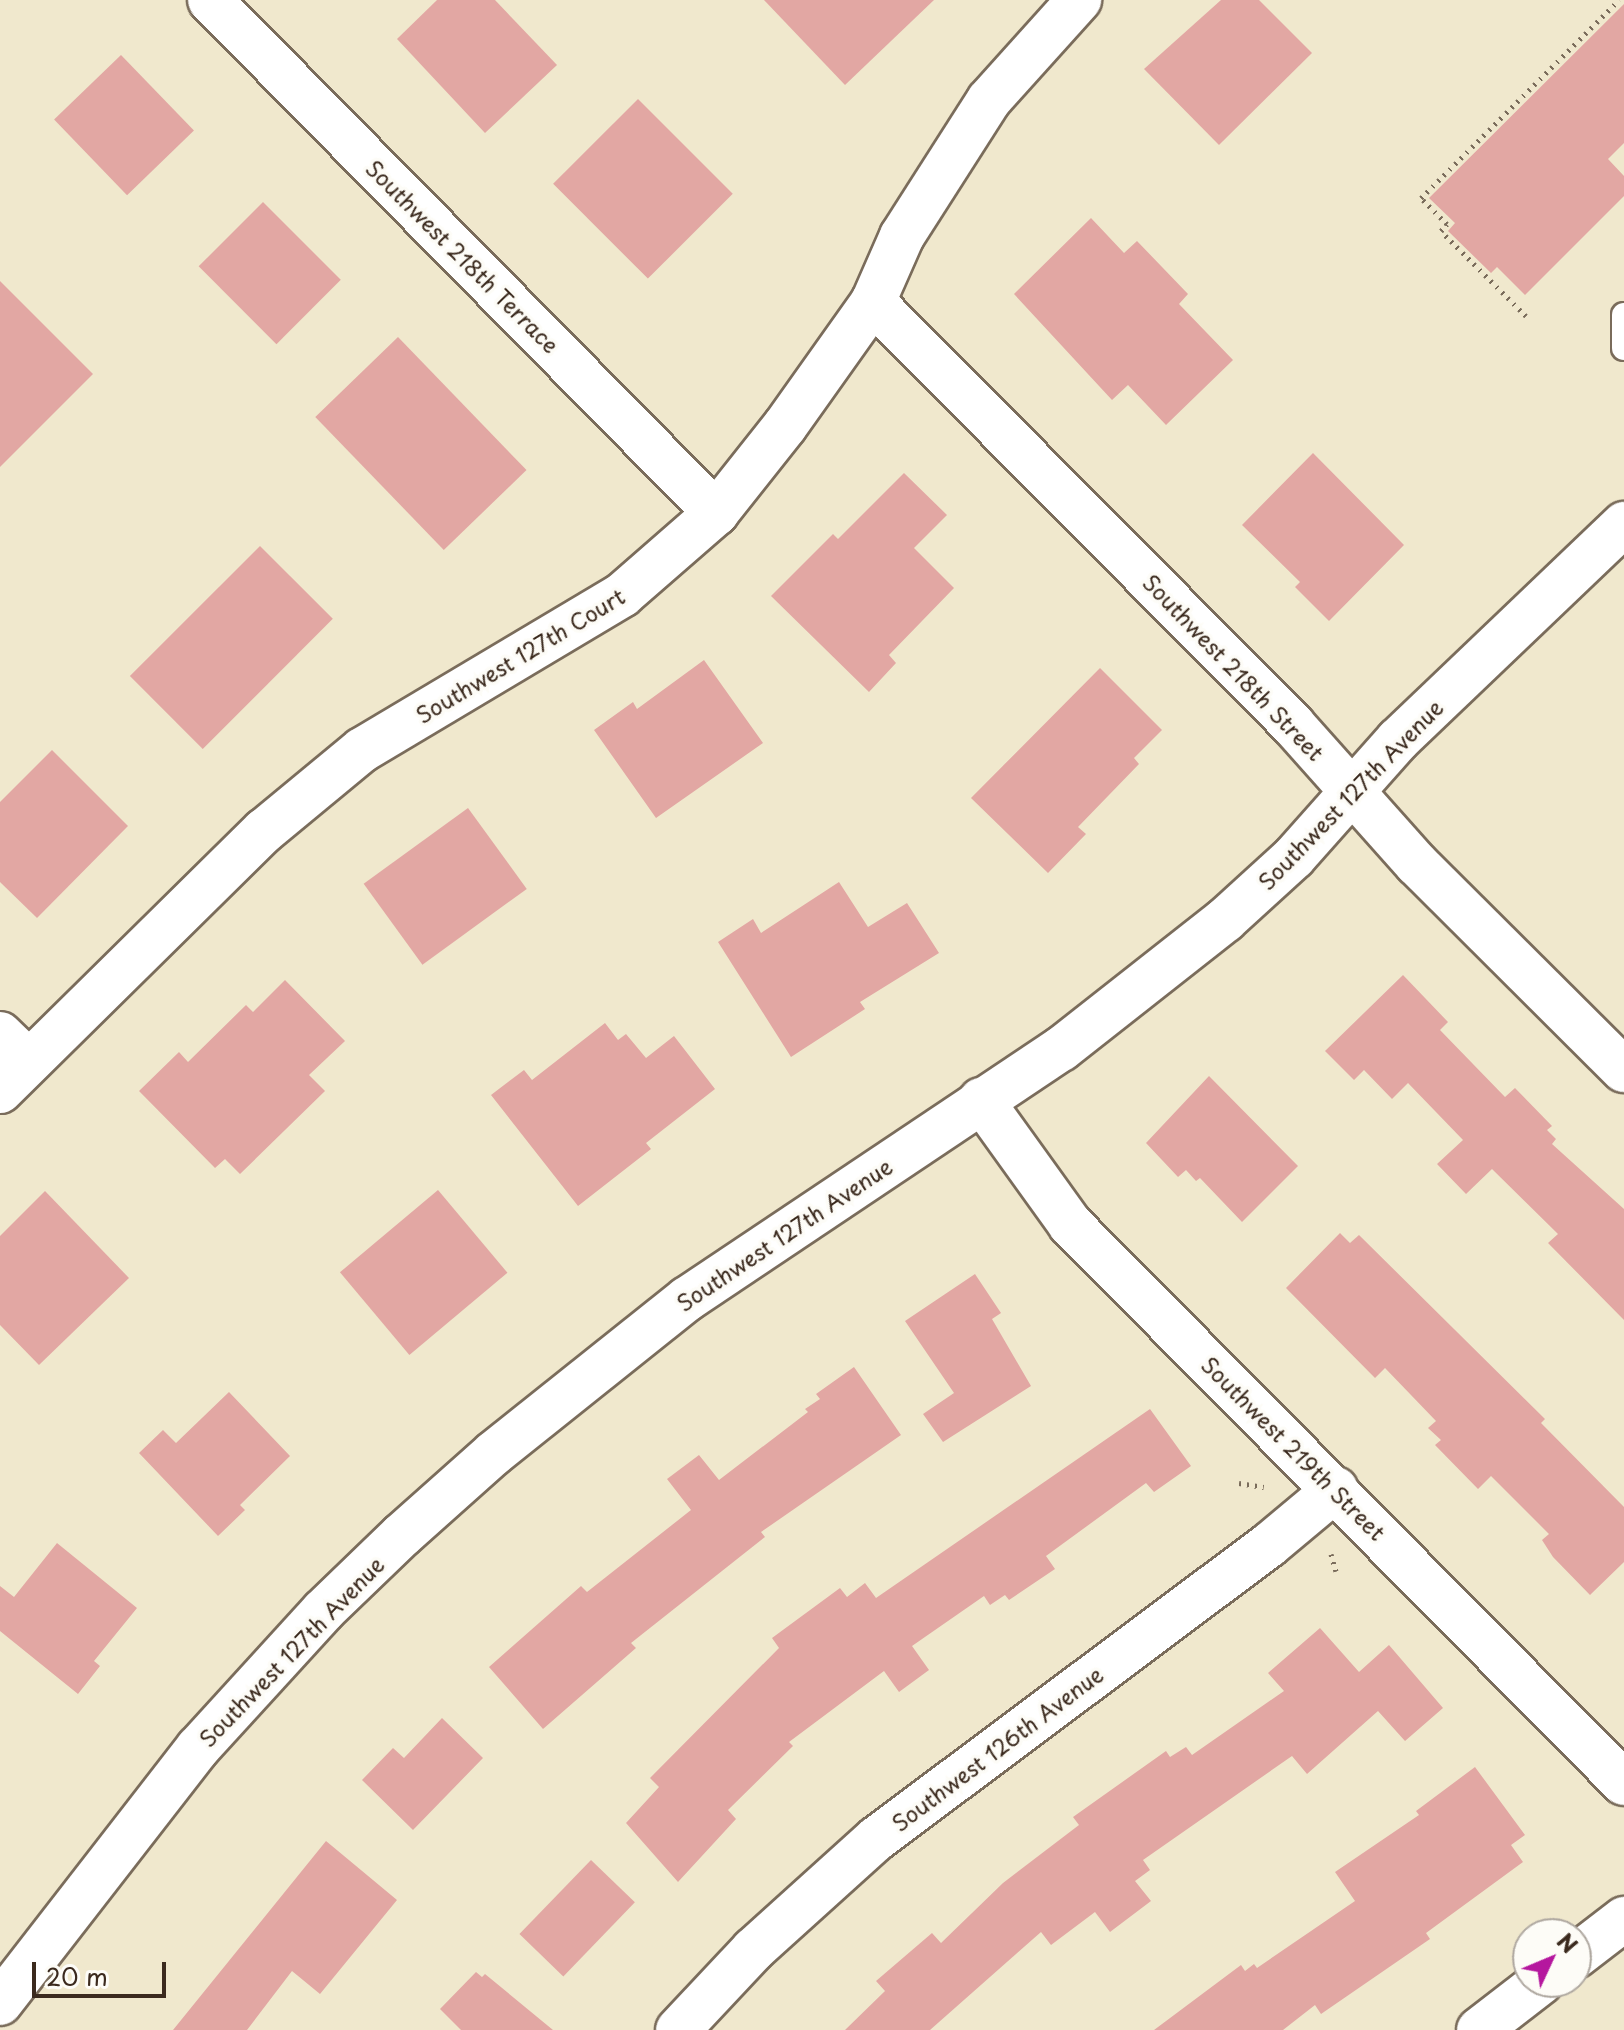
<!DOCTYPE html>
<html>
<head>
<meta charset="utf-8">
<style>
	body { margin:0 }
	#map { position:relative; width:1624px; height:2030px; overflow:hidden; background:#f0e8cd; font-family:"Playpen Sans",sans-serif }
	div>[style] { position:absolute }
	.building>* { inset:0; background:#e2a7a3; transform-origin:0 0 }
	.path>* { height:5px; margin-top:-2.5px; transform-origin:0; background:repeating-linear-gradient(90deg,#7a6c5b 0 2px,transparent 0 8px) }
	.roads { filter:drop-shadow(2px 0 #7a6c5b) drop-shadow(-2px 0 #7a6c5b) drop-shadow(0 2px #7a6c5b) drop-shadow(0 -2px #7a6c5b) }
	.lane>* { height:24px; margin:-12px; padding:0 12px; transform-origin:12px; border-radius:12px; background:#fff }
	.street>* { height:44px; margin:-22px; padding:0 22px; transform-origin:22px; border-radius:22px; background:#fff }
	span { translate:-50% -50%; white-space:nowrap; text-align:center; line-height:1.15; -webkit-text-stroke:7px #fdfcf7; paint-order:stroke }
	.street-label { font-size:22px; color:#3b2a1e }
	.north { position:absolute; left:1512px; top:1918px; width:80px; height:80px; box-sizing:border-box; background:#fdfcf7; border:2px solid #afa8a0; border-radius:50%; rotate:46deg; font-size:22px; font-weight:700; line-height:32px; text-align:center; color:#3b2a1e }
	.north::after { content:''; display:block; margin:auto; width:28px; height:36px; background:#b5179e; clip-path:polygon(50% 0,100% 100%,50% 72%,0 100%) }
	.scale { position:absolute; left:32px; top:1962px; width:134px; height:36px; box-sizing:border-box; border:4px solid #3b2a1e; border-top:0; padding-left:10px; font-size:24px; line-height:28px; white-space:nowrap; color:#3b2a1e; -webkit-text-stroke:6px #fdfcf7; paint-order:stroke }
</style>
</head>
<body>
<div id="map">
	<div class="building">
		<i style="clip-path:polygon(437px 0,495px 0,557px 65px,485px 133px,397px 39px)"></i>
		<i style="clip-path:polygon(764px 0,934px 0,845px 85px)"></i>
		<i style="clip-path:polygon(1221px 0,1259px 0,1312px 53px,1219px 145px,1144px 69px)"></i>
		<i style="clip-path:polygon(1624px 4px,1624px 143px,1608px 159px,1624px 176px,1624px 196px,1525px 295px,1497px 267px,1491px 273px,1448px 231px,1455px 223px,1429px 198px)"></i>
		<i style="left:121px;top:55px;width:105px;height:93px;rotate:46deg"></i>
		<i style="left:638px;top:99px;width:134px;height:120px;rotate:45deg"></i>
		<i style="left:263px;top:202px;width:110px;height:91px;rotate:45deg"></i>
		<i style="clip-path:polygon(1091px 218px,1124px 253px,1137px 241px,1188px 294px,1179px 304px,1233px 360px,1166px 425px,1128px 385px,1112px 400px,1014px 294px)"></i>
		<i style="clip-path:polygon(0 281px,93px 374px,0 467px)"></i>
		<i style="left:398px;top:337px;width:185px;height:115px;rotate:46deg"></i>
		<i style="clip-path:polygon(1313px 453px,1404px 545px,1329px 621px,1295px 587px,1300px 582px,1242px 525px)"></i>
		<i style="clip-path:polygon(904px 473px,947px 515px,914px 548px,954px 588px,889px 655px,896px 663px,869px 692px,771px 596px,833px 534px,838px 539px)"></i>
		<i style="left:260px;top:546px;width:103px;height:184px;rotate:45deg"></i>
		<i style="clip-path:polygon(704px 660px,763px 743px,656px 818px,594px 730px,633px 702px,637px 709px)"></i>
		<i style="clip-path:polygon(1100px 668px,1162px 730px,1134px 758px,1139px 764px,1078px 827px,1086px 834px,1048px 873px,971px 798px)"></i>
		<i style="clip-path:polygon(52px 750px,128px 826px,37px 918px,0 882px,0 802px)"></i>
		<i style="left:468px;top:808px;width:100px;height:129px;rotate:54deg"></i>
		<i style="clip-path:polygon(839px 882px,868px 927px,907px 903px,939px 953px,860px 1002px,865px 1009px,791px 1057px,718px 942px,753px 919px,761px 933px)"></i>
		<i style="clip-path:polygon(1403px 975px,1448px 1022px,1440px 1030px,1505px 1097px,1515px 1088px,1552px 1126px,1547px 1130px,1556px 1139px,1552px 1144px,1624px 1209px,1624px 1320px,1548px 1243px,1558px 1234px,1492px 1169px,1466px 1194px,1437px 1164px,1463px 1140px,1408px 1083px,1392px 1099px,1364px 1070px,1354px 1080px,1325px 1051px)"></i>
		<i style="clip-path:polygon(285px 980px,345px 1041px,309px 1075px,325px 1091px,240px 1174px,225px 1159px,215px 1168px,139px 1091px,179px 1052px,188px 1062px,246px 1005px,253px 1012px)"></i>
		<i style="clip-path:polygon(605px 1023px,618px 1040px,626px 1034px,646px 1058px,674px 1036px,715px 1089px,646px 1143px,651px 1149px,578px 1206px,491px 1095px,524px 1070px,532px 1080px)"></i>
		<i style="clip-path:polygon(1209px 1076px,1298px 1166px,1242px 1222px,1200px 1178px,1196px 1181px,1186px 1170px,1178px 1177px,1146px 1143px)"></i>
		<i style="left:438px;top:1190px;width:108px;height:128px;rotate:50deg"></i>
		<i style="clip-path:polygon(45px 1191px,129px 1278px,39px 1365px,0 1325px,0 1236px)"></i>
		<i style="clip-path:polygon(1340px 1233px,1350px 1243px,1359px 1235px,1545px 1419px,1541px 1423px,1624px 1507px,1624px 1562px,1590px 1595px,1553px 1557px,1542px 1540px,1549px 1534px,1491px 1476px,1478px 1489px,1435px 1445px,1441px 1440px,1428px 1428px,1436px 1421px,1385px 1368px,1375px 1378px,1286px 1288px)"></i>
		<i style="clip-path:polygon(975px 1274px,1001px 1313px,992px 1319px,1031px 1386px,943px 1442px,923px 1414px,954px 1393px,905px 1321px)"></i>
		<i style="clip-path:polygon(854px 1367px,901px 1435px,761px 1532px,765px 1537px,631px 1643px,636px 1648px,543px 1729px,489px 1667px,581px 1586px,587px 1592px,691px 1510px,667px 1479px,699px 1455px,719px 1480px,808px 1412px,805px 1409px,820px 1399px,816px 1394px)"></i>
		<i style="clip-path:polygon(229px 1392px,290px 1456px,240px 1505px,245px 1510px,218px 1536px,139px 1453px,163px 1430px,176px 1443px)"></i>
		<i style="clip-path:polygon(1150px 1409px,1191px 1466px,1154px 1492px,1146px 1483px,1046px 1556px,1055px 1569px,1009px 1600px,1005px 1595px,990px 1605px,984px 1596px,912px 1646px,929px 1670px,899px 1692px,884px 1671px,789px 1742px,793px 1746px,728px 1810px,736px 1819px,678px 1882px,626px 1823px,659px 1787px,650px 1778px,779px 1648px,772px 1638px,840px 1588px,847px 1597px,865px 1583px,876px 1598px)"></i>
		<i style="clip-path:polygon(57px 1543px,137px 1608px,94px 1661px,100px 1666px,78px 1694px,0 1631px,0 1586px,14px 1597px)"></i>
		<i style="clip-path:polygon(1320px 1628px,1359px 1672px,1389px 1645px,1443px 1708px,1405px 1741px,1378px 1711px,1307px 1774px,1292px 1756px,1143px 1860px,1150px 1870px,1135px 1881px,1151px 1901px,1110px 1932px,1095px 1912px,1051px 1945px,1041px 1932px,930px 2030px,845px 2030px,885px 1991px,876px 1981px,932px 1933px,941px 1943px,1003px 1883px,1079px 1825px,1073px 1817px,1166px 1751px,1170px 1757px,1186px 1747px,1192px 1755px,1284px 1691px,1268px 1673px)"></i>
		<i style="clip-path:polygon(442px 1718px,483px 1758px,413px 1830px,362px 1780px,393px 1748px,404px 1758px)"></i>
		<i style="clip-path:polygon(1475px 1767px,1525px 1835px,1511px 1845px,1523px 1862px,1426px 1933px,1430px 1939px,1321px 2014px,1315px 2005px,1283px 2030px,1154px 2030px,1241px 1965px,1245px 1971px,1254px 1964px,1257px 1968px,1355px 1901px,1335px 1872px,1419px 1815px,1416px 1811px)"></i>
		<i style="clip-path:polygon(326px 1841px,397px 1900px,320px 1994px,292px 1971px,247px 2030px,173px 2030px)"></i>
		<i style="left:591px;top:1860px;width:61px;height:103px;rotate:44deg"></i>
		<i style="clip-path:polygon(476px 1972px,482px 1977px,485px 1974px,553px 2030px,461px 2030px,440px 2009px)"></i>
	</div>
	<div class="path">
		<i style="left:1526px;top:316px;width:120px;rotate:-135deg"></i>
		<i style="left:1441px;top:231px;width:9px;rotate:-49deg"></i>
		<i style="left:1447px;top:224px;width:37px;rotate:-135deg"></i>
		<i style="left:1421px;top:198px;width:280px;rotate:-45deg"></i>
		<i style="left:1239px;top:1483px;width:25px;rotate:9deg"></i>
		<i style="left:1331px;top:1554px;width:18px;rotate:74deg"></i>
	</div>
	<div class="roads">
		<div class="lane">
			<i style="left:1624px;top:315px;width:33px;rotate:90deg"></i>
		</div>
		<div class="street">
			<i style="left:210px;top:0;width:721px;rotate:45.39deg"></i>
			<i style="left:873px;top:302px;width:596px;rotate:45.2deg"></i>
			<i style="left:1293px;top:725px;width:186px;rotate:48.3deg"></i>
			<i style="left:1417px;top:864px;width:292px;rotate:44.9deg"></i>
			<i style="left:0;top:1034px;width:40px;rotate:44deg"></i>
			<i style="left:0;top:1091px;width:371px;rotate:-44.6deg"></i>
			<i style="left:264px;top:831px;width:127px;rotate:-39.6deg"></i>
			<i style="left:362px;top:750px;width:303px;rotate:-30.8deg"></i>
			<i style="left:622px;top:595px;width:125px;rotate:-41.1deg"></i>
			<i style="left:716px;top:513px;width:111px;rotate:-51.6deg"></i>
			<i style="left:785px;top:426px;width:152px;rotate:-54.6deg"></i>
			<i style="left:873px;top:302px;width:72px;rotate:-66.3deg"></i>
			<i style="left:902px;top:236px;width:161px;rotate:-57.4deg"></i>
			<i style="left:989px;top:100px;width:135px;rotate:-48deg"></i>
			<i style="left:981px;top:1100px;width:153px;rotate:54.3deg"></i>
			<i style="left:1070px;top:1224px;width:787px;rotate:45.26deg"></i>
			<i style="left:1576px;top:1956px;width:61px;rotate:-37.6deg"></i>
			<i style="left:0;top:2003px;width:323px;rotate:-52.2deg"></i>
			<i style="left:198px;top:1748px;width:185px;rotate:-47.6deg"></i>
			<i style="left:323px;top:1611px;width:110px;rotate:-43.9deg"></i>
			<i style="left:402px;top:1535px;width:123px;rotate:-41.7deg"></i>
			<i style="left:494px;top:1453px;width:247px;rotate:-38.6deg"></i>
			<i style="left:687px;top:1299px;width:450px;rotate:-33.8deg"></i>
			<i style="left:1061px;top:1049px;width:209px;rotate:-38.2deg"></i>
			<i style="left:1225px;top:920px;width:93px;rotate:-42.4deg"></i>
			<i style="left:1294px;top:857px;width:157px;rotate:-48.4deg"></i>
			<i style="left:1398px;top:740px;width:313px;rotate:-43.7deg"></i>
			<i style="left:678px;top:2030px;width:110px;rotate:-46.8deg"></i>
			<i style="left:753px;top:1950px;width:166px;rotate:-42.1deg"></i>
			<i style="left:876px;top:1839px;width:491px;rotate:-36.8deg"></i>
			<i style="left:1269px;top:1545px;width:87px;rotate:-39.9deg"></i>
			<i style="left:1479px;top:2030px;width:78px;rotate:-37.7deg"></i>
		</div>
	</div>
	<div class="street-label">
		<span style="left:463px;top:256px;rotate:45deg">Southwest 218th Terrace</span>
		<span style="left:520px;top:655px;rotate:-31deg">Southwest 127th Court</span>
		<span style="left:1234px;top:667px;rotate:46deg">Southwest 218th Street</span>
		<span style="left:1350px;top:794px;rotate:-46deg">Southwest 127th Avenue</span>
		<span style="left:784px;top:1234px;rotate:-34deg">Southwest 127th Avenue</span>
		<span style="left:1294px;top:1448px;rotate:45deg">Southwest 219th Street</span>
		<span style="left:291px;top:1651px;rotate:-46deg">Southwest 127th Avenue</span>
		<span style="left:997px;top:1748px;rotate:-37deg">Southwest 126th Avenue</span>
	</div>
	<div class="north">N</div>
	<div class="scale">20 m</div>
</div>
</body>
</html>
